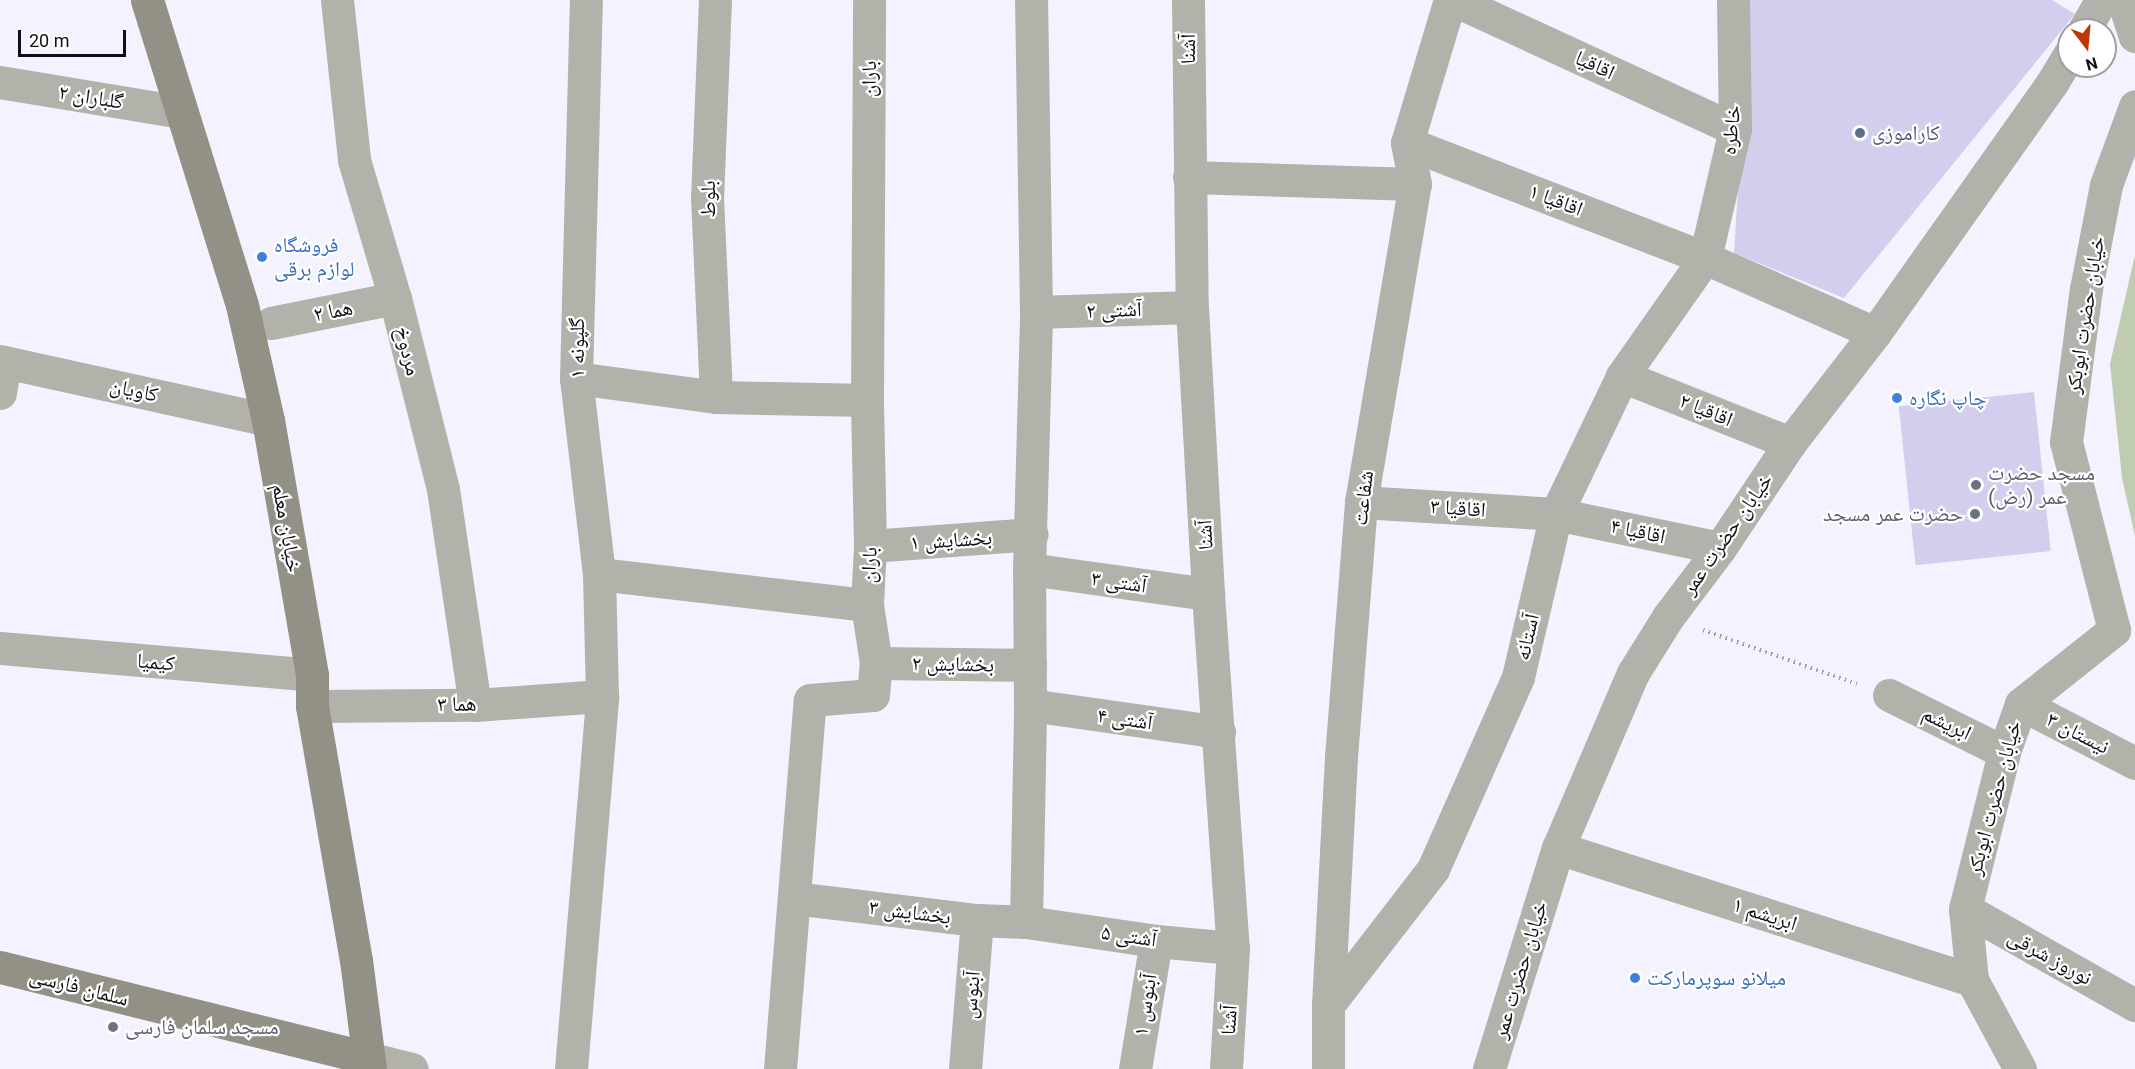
<!DOCTYPE html>
<html>
<head>
<meta charset="utf-8">
<style>
	body { margin:0 }
	#map { position:relative; width:2135px; height:1069px; overflow:hidden; background:#f4f2ff; font-family:Roboto,"Noto Naskh Arabic",sans-serif }
	div>[style] { position:absolute }
	.green>* { inset:0; background:#bfccb2 }
	.building>* { inset:0; background:#d3ceed; transform-origin:0 0 }
	.path>* { height:4px; margin-top:-2px; transform-origin:0; background:repeating-linear-gradient(90deg,#9f9ea8 0 1.5px,transparent 0 6px) }
	.street>* { height:33px; margin:-16.5px; padding:0 16.5px; transform-origin:16.5px; border-radius:16.5px; background:#b2b1aa }
	.secondary>* { height:33px; margin:-16.5px; padding:0 16.5px; transform-origin:16.5px; border-radius:16.5px; background:#939086 }
	.dots>* { width:16px; height:16px; translate:-50% -50%; box-sizing:border-box; border:3px solid #fff; border-radius:50% }
	span { translate:-50% -50%; white-space:nowrap; text-align:center; line-height:1.15; -webkit-text-stroke:4.5px #fff; paint-order:stroke }
	.street-label { font-size:21px; color:#100f14 }
	.service-label { font-size:21px; color:#4e5e75 }
	.left { translate:0 -50%; text-align:left }
	.shop-label { font-size:21px; color:#366cbe }
	.worship-label { font-size:21px; color:#5b616d }
	.right { translate:-100% -50%; text-align:right }
	.north { position:absolute; left:2057px; top:18px; width:60px; height:60px; box-sizing:border-box; background:#fff; border:2px solid #9f9fa1; border-radius:50%; rotate:164deg; font-size:16px; font-weight:700; line-height:24px; text-align:center; color:#100f14 }
	.north::after { content:''; display:block; margin:auto; width:21px; height:27px; background:#be3604; clip-path:polygon(50% 0,100% 100%,50% 72%,0 100%) }
	.scale { position:absolute; left:18px; top:30px; width:108px; height:27px; box-sizing:border-box; border:3px solid #100f14; border-top:0; padding-left:8px; font-size:18px; line-height:21px; white-space:nowrap; color:#100f14; -webkit-text-stroke:4px #fff; paint-order:stroke }
</style>
</head>
<body>
<div id="map">
	<div class="green">
		<i style="clip-path:polygon(2135px 255px,2135px 536px,2122px 478px,2110px 364px)"></i>
	</div>
	<div class="building">
		<i style="clip-path:polygon(1750px 0,2052px 0,2075px 14px,1844px 298px,1734px 253px)"></i>
		<i style="left:2034px;top:392px;width:160px;height:136px;rotate:84deg"></i>
	</div>
	<div class="path">
		<i style="left:1703px;top:630px;width:163px;rotate:19.3deg"></i>
	</div>
	<div class="street">
		<i style="left:337px;top:0;width:161px;rotate:83.9deg"></i>
		<i style="left:354px;top:160px;width:144px;rotate:73.5deg"></i>
		<i style="left:395px;top:298px;width:197px;rotate:75.9deg"></i>
		<i style="left:443px;top:489px;width:218px;rotate:81.6deg"></i>
		<i style="left:715px;top:0;width:197px;rotate:92.3deg"></i>
		<i style="left:707px;top:197px;width:200px;rotate:87.4deg"></i>
		<i style="left:1188px;top:0;width:307px;rotate:89.3deg"></i>
		<i style="left:1192px;top:307px;width:287px;rotate:86.8deg"></i>
		<i style="left:1208px;top:594px;width:355px;rotate:86deg"></i>
		<i style="left:1233px;top:948px;width:121px;rotate:93.3deg"></i>
		<i style="left:1454px;top:0;width:309px;rotate:24.7deg"></i>
		<i style="left:2123px;top:0;width:38px;rotate:72deg"></i>
		<i style="left:2084px;top:30px;width:34px;rotate:-60deg"></i>
		<i style="left:0;top:82px;width:184px;rotate:9.4deg"></i>
		<i style="left:1407px;top:143px;width:319px;rotate:21.1deg"></i>
		<i style="left:1705px;top:258px;width:186px;rotate:23.8deg"></i>
		<i style="left:1189px;top:177px;width:226px;rotate:1.8deg"></i>
		<i style="left:1036px;top:312px;width:156px;rotate:-1.8deg"></i>
		<i style="left:271px;top:323px;width:126px;rotate:-11.4deg"></i>
		<i style="left:0;top:361px;width:274px;rotate:12.4deg"></i>
		<i style="left:1622px;top:376px;width:181px;rotate:21.7deg"></i>
		<i style="left:576px;top:378px;width:141px;rotate:7.7deg"></i>
		<i style="left:716px;top:397px;width:151px;rotate:1.1deg"></i>
		<i style="left:0;top:393px;width:31px;rotate:-81deg"></i>
		<i style="left:1361px;top:502px;width:195px;rotate:3.5deg"></i>
		<i style="left:1556px;top:514px;width:167px;rotate:11.7deg"></i>
		<i style="left:870px;top:546px;width:162px;rotate:-4.2deg"></i>
		<i style="left:1029px;top:569px;width:181px;rotate:8deg"></i>
		<i style="left:599px;top:574px;width:270px;rotate:6.6deg"></i>
		<i style="left:2114px;top:630px;width:194px;rotate:-104.3deg"></i>
		<i style="left:2066px;top:442px;width:154px;rotate:-82.6deg"></i>
		<i style="left:2086px;top:289px;width:106px;rotate:-79.1deg"></i>
		<i style="left:2106px;top:185px;width:84px;rotate:-69.8deg"></i>
		<i style="left:0;top:648px;width:313px;rotate:4.9deg"></i>
		<i style="left:876px;top:663px;width:154px;rotate:0.7deg"></i>
		<i style="left:1889px;top:695px;width:128px;rotate:26.4deg"></i>
		<i style="left:2021px;top:704px;width:128px;rotate:27.4deg"></i>
		<i style="left:1030px;top:705px;width:191px;rotate:8.1deg"></i>
		<i style="left:312px;top:706px;width:163px;rotate:-0.4deg"></i>
		<i style="left:475px;top:705px;width:127px;rotate:-4.1deg"></i>
		<i style="left:1558px;top:848px;width:435px;rotate:17.7deg"></i>
		<i style="left:794px;top:898px;width:184px;rotate:6.9deg"></i>
		<i style="left:977px;top:920px;width:49px;rotate:2.3deg"></i>
		<i style="left:1026px;top:922px;width:131px;rotate:8.3deg"></i>
		<i style="left:1156px;top:941px;width:77px;rotate:5.2deg"></i>
		<i style="left:1965px;top:909px;width:195px;rotate:29.5deg"></i>
		<i style="left:1026px;top:922px;width:217px;rotate:-88.9deg"></i>
		<i style="left:1030px;top:705px;width:136px;rotate:-90.4deg"></i>
		<i style="left:1029px;top:569px;width:257px;rotate:-88.4deg"></i>
		<i style="left:1036px;top:312px;width:312px;rotate:-90.9deg"></i>
		<i style="left:1328px;top:1005px;width:172px;rotate:-52.3deg"></i>
		<i style="left:1433px;top:869px;width:210px;rotate:-66.1deg"></i>
		<i style="left:1518px;top:677px;width:167px;rotate:-76.9deg"></i>
		<i style="left:1556px;top:514px;width:153px;rotate:-64.4deg"></i>
		<i style="left:1622px;top:376px;width:144px;rotate:-54.9deg"></i>
		<i style="left:1705px;top:258px;width:132px;rotate:-76.9deg"></i>
		<i style="left:1735px;top:129px;width:129px;rotate:-90.9deg"></i>
		<i style="left:368px;top:1058px;width:45px;rotate:14deg"></i>
		<i style="left:571px;top:1069px;width:374px;rotate:-85.2deg"></i>
		<i style="left:602px;top:696px;width:122px;rotate:-91.4deg"></i>
		<i style="left:599px;top:574px;width:197px;rotate:-96.7deg"></i>
		<i style="left:576px;top:378px;width:378px;rotate:-88.5deg"></i>
		<i style="left:780px;top:1069px;width:370px;rotate:-85.4deg"></i>
		<i style="left:810px;top:700px;width:63px;rotate:-4.5deg"></i>
		<i style="left:873px;top:695px;width:32px;rotate:-85deg"></i>
		<i style="left:876px;top:663px;width:59px;rotate:-98.8deg"></i>
		<i style="left:867px;top:605px;width:59px;rotate:-87.1deg"></i>
		<i style="left:870px;top:546px;width:146px;rotate:-91.2deg"></i>
		<i style="left:867px;top:400px;width:400px;rotate:-89.7deg"></i>
		<i style="left:965px;top:1069px;width:149px;rotate:-85.4deg"></i>
		<i style="left:1135px;top:1069px;width:130px;rotate:-80.7deg"></i>
		<i style="left:1328px;top:1069px;width:64px;rotate:-90deg"></i>
		<i style="left:1328px;top:1005px;width:248px;rotate:-87deg"></i>
		<i style="left:1341px;top:757px;width:256px;rotate:-85.5deg"></i>
		<i style="left:1361px;top:502px;width:323px;rotate:-80.4deg"></i>
		<i style="left:1415px;top:184px;width:42px;rotate:-101deg"></i>
		<i style="left:1407px;top:143px;width:149px;rotate:-73.3deg"></i>
		<i style="left:1489px;top:1069px;width:232px;rotate:-72.7deg"></i>
		<i style="left:1558px;top:848px;width:190px;rotate:-66.8deg"></i>
		<i style="left:1633px;top:673px;width:66px;rotate:-58deg"></i>
		<i style="left:1668px;top:617px;width:86px;rotate:-53deg"></i>
		<i style="left:1720px;top:548px;width:126px;rotate:-56.3deg"></i>
		<i style="left:1790px;top:443px;width:139px;rotate:-52.3deg"></i>
		<i style="left:1875px;top:333px;width:306px;rotate:-54.7deg"></i>
		<i style="left:2052px;top:83px;width:33px;rotate:-59deg"></i>
		<i style="left:2020px;top:1069px;width:101px;rotate:-118.3deg"></i>
		<i style="left:1972px;top:980px;width:71px;rotate:-95.6deg"></i>
		<i style="left:1965px;top:909px;width:162px;rotate:-76deg"></i>
		<i style="left:2004px;top:752px;width:51px;rotate:-70.5deg"></i>
		<i style="left:2021px;top:704px;width:119px;rotate:-38.5deg"></i>
	</div>
	<div class="secondary">
		<i style="left:147px;top:0;width:319px;rotate:72.7deg"></i>
		<i style="left:242px;top:305px;width:118px;rotate:77.3deg"></i>
		<i style="left:268px;top:420px;width:259px;rotate:80.2deg"></i>
		<i style="left:312px;top:675px;width:31px;rotate:90deg"></i>
		<i style="left:312px;top:706px;width:258px;rotate:80.2deg"></i>
		<i style="left:356px;top:960px;width:110px;rotate:82.7deg"></i>
		<i style="left:0;top:967px;width:379px;rotate:13.9deg"></i>
	</div>
	<div class="dots">
		<i style="left:1860px;top:133px;background:#5c6f8a"></i>
		<i style="left:262px;top:257px;background:#3f7fe0"></i>
		<i style="left:1897px;top:398px;background:#3f7fe0"></i>
		<i style="left:1976px;top:485px;background:#6b7280"></i>
		<i style="left:1975px;top:514px;background:#6b7280"></i>
		<i style="left:1635px;top:978px;background:#3f7fe0"></i>
		<i style="left:113px;top:1027px;background:#6b7280"></i>
	</div>
	<div class="street-label">
		<span style="left:1188px;top:49px;rotate:-90deg">آشنا</span>
		<span style="left:1595px;top:65px;rotate:25deg">اقاقیا</span>
		<span style="left:869px;top:79px;rotate:-90deg">باران</span>
		<span style="left:91px;top:97px;rotate:9deg">گلباران ۲</span>
		<span style="left:1731px;top:130px;rotate:-84deg">خاطره</span>
		<span style="left:708px;top:199px;rotate:-90deg">بلوط</span>
		<span style="left:1556px;top:200px;rotate:21deg">اقاقیا ۱</span>
		<span style="left:1114px;top:310px;rotate:-2deg">آشتی ۲</span>
		<span style="left:333px;top:311px;rotate:-11deg">هما ۲</span>
		<span style="left:2085px;top:315px;rotate:-81deg">خیابان حضرت ابوبکر</span>
		<span style="left:577px;top:348px;rotate:-90deg">گلپونه ۱</span>
		<span style="left:408px;top:351px;rotate:76deg">مردوخ</span>
		<span style="left:134px;top:390px;rotate:12deg">کاویان</span>
		<span style="left:1706px;top:410px;rotate:22deg">اقاقیا ۲</span>
		<span style="left:1363px;top:498px;rotate:-83deg">شفاعت</span>
		<span style="left:1458px;top:508px;rotate:4deg">اقاقیا ۳</span>
		<span style="left:287px;top:528px;rotate:80deg">خیابان معلم</span>
		<span style="left:1638px;top:531px;rotate:12deg">اقاقیا ۴</span>
		<span style="left:1727px;top:534px;rotate:-55deg">خیابان حضرت عمر</span>
		<span style="left:1205px;top:535px;rotate:-93deg">آشنا</span>
		<span style="left:951px;top:540px;rotate:-4deg">بخشایش ۱</span>
		<span style="left:869px;top:565px;rotate:-87deg">باران</span>
		<span style="left:1119px;top:582px;rotate:8deg">آشتی ۳</span>
		<span style="left:1527px;top:637px;rotate:-77deg">آستانه</span>
		<span style="left:156px;top:662px;rotate:5deg">کیمیا</span>
		<span style="left:953px;top:664px;rotate:1deg">بخشایش ۲</span>
		<span style="left:457px;top:704px;rotate:-1deg">هما ۳</span>
		<span style="left:1125px;top:719px;rotate:8deg">آشتی ۴</span>
		<span style="left:1947px;top:723px;rotate:26deg">ابریشم</span>
		<span style="left:2078px;top:733px;rotate:27deg">نیستان ۳</span>
		<span style="left:1994px;top:798px;rotate:-75deg">خیابان حضرت ابوبکر</span>
		<span style="left:910px;top:912px;rotate:7deg">بخشایش ۳</span>
		<span style="left:1765px;top:914px;rotate:18deg">ابریشم ۱</span>
		<span style="left:1129px;top:936px;rotate:8deg">آشتی ۵</span>
		<span style="left:2050px;top:957px;rotate:29deg">نوروز شرقی</span>
		<span style="left:1520px;top:970px;rotate:-73deg">خیابان حضرت عمر</span>
		<span style="left:79px;top:987px;rotate:14deg">سلمان فارسی</span>
		<span style="left:971px;top:995px;rotate:-85deg">آبنوس</span>
		<span style="left:1145px;top:1005px;rotate:-81deg">آبنوس ۱</span>
		<span style="left:1229px;top:1020px;rotate:-86deg">آشنا</span>
	</div>
	<div class="service-label">
		<span class="left" style="left:1872px;top:133px">کاراموزی</span>
	</div>
	<div class="shop-label">
		<span class="left" style="left:274px;top:257px">فروشگاه<br>لوازم برقی</span>
		<span class="left" style="left:1909px;top:398px">چاپ نگاره</span>
		<span class="left" style="left:1647px;top:978px">میلانو سوپرمارکت</span>
	</div>
	<div class="worship-label">
		<span class="left" style="left:1988px;top:485px">مسجد حضرت<br>عمر (رض)</span>
		<span class="right" style="left:1963px;top:514px">حضرت عمر مسجد</span>
		<span class="left" style="left:125px;top:1027px">مسجد سلمان فارسی</span>
	</div>
	<div class="north">N</div>
	<div class="scale">20 m</div>
</div>
</body>
</html>
